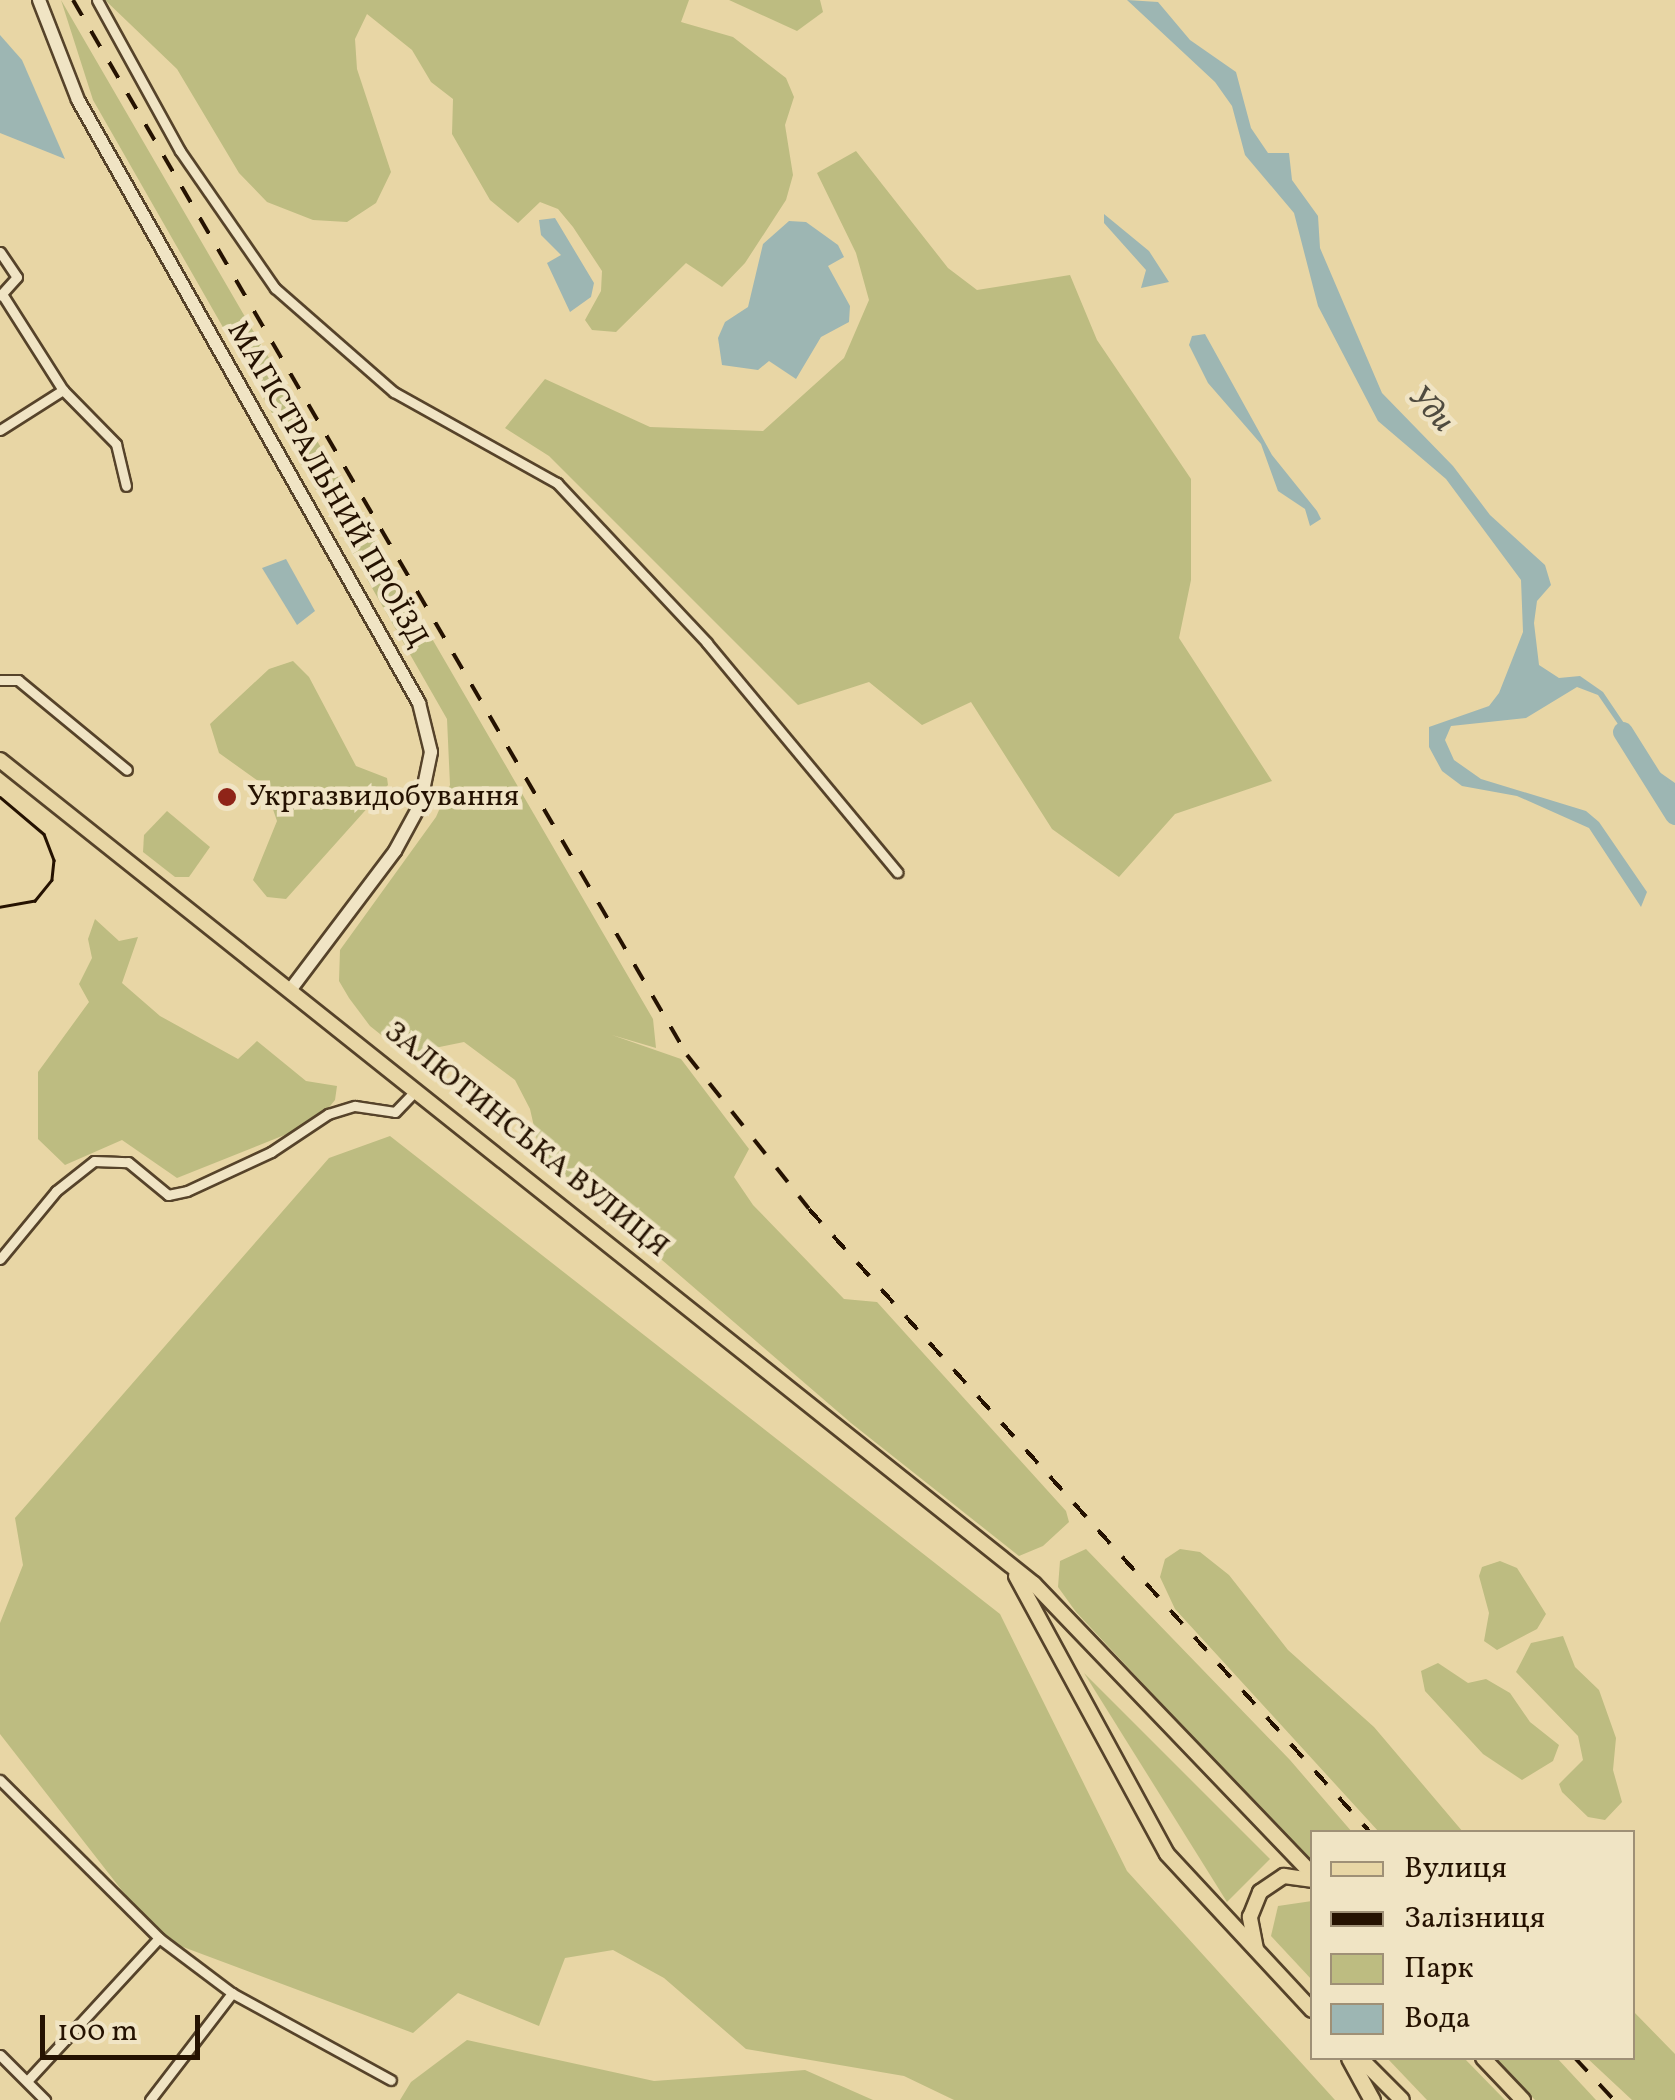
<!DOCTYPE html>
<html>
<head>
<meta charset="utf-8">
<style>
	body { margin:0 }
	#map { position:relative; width:1675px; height:2100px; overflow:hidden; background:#e8d6a5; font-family:Vollkorn,serif }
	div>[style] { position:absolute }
	.green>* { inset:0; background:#bdbc81 }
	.water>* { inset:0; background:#9db6b3 }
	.river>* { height:20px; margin:-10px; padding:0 10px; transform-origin:10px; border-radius:10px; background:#9db6b3 }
	.roads { filter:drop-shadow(2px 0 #56432a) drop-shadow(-2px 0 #56432a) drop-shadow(0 2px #56432a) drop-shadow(0 -2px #56432a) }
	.street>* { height:9px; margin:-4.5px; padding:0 4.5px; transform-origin:4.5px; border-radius:4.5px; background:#f0e4c4 }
	.secondary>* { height:12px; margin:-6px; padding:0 6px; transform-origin:6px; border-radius:6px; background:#f0e4c4 }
	.primary>* { height:14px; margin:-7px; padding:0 7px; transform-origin:7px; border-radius:7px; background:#e8d6a5 }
	.highway>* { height:15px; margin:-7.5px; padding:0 7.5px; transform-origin:7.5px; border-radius:7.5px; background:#e8d6a5 }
	.tram>* { height:2.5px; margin:-1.25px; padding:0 1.25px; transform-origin:1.25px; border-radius:1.25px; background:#251201 }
	.rail>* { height:4px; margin-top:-2px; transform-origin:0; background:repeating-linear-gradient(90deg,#251201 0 18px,transparent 0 36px) }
	.dots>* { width:28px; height:28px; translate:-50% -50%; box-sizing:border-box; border:5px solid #f0e4c4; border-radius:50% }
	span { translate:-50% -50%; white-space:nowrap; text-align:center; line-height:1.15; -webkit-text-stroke:9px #f0e4c4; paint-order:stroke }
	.street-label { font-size:30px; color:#251201 }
	.poi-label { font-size:30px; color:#251201 }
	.left { translate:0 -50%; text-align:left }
	.water-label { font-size:32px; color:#4f4b3f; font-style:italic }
	.legend { position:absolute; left:1310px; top:1830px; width:325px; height:230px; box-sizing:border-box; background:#f0e4c4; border:2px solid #9f9076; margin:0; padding:12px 18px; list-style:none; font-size:30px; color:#251201 }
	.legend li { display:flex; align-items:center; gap:20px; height:50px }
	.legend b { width:50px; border:2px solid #9f9076 }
	.scale { position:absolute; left:40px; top:2015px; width:160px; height:45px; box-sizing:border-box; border:5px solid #251201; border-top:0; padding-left:12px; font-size:30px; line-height:35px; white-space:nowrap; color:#251201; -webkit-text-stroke:8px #f0e4c4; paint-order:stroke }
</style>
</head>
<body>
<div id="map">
	<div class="green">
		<i style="clip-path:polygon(61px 0,653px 1019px,656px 1048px,612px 1035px,681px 1059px,749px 1149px,734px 1177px,753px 1205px,844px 1299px,877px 1302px,1066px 1511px,1069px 1522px,1043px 1546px,1019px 1556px,851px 1423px,589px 1197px,540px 1153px,530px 1109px,515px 1080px,464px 1042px,405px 1054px,370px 1026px,349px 998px,339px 981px,340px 950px,436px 817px,450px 785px,447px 719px,93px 100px)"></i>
		<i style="clip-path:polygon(105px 0,689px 0,681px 22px,733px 37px,786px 78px,794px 97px,785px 125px,793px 175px,786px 200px,745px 263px,722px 287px,686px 263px,616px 332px,592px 330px,585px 320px,601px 291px,602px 271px,573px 227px,558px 209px,540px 202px,518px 223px,490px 200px,452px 134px,453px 99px,431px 82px,412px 50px,367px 14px,355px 39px,357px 69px,391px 172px,376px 203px,347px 222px,313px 220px,267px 202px,239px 173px,177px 69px)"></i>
		<i style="clip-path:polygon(729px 0,820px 0,823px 12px,797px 31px)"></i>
		<i style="clip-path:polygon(856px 151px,948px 268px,977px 290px,1070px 275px,1097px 340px,1191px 479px,1191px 580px,1179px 638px,1272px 781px,1175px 814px,1119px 877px,1052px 829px,971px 702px,922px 725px,869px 682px,798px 705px,549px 456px,505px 428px,545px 379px,650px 427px,763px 431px,844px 358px,869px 300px,856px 253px,817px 173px)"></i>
		<i style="clip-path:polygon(293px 661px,309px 677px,356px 766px,387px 778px,388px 785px,286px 899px,267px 897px,253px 880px,277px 821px,265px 786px,219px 753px,210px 724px,269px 669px)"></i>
		<i style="clip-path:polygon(167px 811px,210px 847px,189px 877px,175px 877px,143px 852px,144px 835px)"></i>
		<i style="clip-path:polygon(95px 919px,119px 941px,138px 937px,122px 983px,160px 1016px,238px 1059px,257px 1041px,306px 1081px,337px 1086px,335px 1100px,317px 1122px,177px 1178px,122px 1140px,65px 1165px,38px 1139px,38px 1072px,89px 1002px,79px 984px,92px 958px,88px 939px)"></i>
		<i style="clip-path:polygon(390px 1136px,1000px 1614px,1127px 1871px,1335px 2100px,954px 2100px,904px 2076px,746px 2049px,664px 1978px,613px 1950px,565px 1958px,539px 2026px,458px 1993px,413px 2033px,159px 1938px,0 1734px,0 1623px,23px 1565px,15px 1518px,329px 1158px)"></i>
		<i style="clip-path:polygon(1086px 1549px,1290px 1760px,1352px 1832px,1312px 1832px,1312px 1864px,1076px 1612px,1058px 1587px,1060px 1561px)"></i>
		<i style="clip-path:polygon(1180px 1549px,1200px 1552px,1229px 1575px,1288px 1650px,1374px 1727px,1463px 1832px,1379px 1832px,1175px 1609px,1160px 1577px,1165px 1559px)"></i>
		<i style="clip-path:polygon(1500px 1561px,1517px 1568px,1546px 1614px,1537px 1629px,1497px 1650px,1484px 1641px,1489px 1613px,1479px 1576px,1482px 1567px)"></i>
		<i style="clip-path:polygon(1563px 1636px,1575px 1667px,1599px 1690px,1616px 1738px,1613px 1770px,1622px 1802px,1605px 1820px,1588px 1817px,1562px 1792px,1559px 1784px,1583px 1760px,1578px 1736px,1516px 1672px,1531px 1643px)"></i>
		<i style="clip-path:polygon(1438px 1663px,1468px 1683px,1486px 1679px,1510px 1693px,1530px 1722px,1559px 1745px,1553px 1761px,1522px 1780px,1483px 1754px,1425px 1691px,1421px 1671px)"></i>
		<i style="clip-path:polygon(1084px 1673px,1270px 1859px,1227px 1902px)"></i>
		<i style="clip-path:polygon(1312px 1901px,1312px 1980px,1271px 1936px,1278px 1906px)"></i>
		<i style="clip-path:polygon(1633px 2011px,1675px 2054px,1675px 2100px,1632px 2100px,1587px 2058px,1632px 2058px)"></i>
		<i style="clip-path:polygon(467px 2040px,654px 2081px,805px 2070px,873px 2100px,400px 2100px,411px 2082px)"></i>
		<i style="clip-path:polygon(1387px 2058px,1464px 2058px,1505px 2100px,1427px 2100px)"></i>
		<i style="clip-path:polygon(1495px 2058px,1557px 2058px,1596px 2100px,1535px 2100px)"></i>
	</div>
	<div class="water">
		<i style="clip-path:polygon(1127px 0,1158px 2px,1190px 40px,1236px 72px,1251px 128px,1268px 153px,1289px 153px,1292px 180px,1318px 216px,1320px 248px,1382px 393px,1453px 466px,1490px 515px,1545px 565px,1551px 585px,1537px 601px,1534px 623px,1539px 665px,1559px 678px,1580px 676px,1603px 692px,1655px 769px,1675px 783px,1675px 807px,1598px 695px,1577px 687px,1526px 718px,1451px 726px,1445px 740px,1454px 760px,1481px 779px,1586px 811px,1599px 822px,1647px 892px,1641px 907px,1589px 828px,1517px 796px,1462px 786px,1442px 771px,1429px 747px,1429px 727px,1489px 706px,1499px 693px,1523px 632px,1521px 580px,1446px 479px,1378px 421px,1318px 306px,1294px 213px,1245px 155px,1232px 106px,1215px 82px)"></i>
		<i style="clip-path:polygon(0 35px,22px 60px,65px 159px,0 133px)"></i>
		<i style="clip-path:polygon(1104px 214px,1149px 251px,1169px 282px,1141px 288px,1146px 270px,1104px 223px)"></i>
		<i style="clip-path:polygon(555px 218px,594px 283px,591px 297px,570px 312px,547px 263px,561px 255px,541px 235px,539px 220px)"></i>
		<i style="clip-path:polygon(789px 221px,806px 222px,838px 245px,844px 257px,828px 266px,850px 306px,849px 322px,821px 337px,796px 379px,769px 361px,758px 370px,722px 365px,718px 338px,725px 322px,748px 307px,763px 244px)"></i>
		<i style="clip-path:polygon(1205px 334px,1272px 455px,1317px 511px,1321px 519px,1310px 526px,1305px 509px,1278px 491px,1261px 444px,1208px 383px,1189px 345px,1192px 336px)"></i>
		<i style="clip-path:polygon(286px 559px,315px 611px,297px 625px,262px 568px)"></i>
	</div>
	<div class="river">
		<i style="left:1623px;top:732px;width:98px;rotate:57.9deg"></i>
	</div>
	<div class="roads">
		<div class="street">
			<i style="left:97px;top:0;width:172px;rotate:61.2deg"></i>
			<i style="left:180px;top:151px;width:167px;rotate:55.3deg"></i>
			<i style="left:275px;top:288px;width:158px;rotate:41.2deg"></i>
			<i style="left:394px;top:392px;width:187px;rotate:29.2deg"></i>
			<i style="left:557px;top:483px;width:219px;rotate:46.8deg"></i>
			<i style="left:707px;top:643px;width:298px;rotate:50.3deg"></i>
			<i style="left:0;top:252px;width:30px;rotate:56deg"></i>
			<i style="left:17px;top:277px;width:25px;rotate:132deg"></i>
			<i style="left:2px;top:294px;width:114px;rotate:57.6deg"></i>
			<i style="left:63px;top:390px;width:76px;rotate:45.5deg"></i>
			<i style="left:116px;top:444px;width:43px;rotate:76.6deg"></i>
			<i style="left:0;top:430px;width:75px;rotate:-32.4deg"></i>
			<i style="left:0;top:680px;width:18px"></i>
			<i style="left:18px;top:680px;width:141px;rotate:39.5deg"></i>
			<i style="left:0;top:1259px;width:88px;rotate:-50.5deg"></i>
			<i style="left:56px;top:1191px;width:48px;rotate:-38.3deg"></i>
			<i style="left:94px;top:1161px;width:34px;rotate:2deg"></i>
			<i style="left:128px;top:1162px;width:52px;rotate:39.5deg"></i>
			<i style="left:168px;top:1195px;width:19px;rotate:-12deg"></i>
			<i style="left:187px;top:1191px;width:93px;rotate:-24.9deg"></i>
			<i style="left:271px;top:1152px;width:69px;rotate:-33.7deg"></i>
			<i style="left:328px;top:1114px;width:28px;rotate:-17deg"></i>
			<i style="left:355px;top:1106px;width:40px;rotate:8.5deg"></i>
			<i style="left:395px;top:1112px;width:30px;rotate:-46deg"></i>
			<i style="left:0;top:1780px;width:224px;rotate:44.8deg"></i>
			<i style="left:159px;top:1938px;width:91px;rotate:37deg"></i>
			<i style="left:232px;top:1993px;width:181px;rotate:28.7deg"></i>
			<i style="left:0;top:2055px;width:64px;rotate:45deg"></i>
			<i style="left:28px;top:2080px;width:193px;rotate:-47.3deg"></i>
			<i style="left:150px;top:2100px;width:135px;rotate:-52.5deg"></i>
		</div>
		<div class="secondary">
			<i style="left:39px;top:0;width:107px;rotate:68.7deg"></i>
			<i style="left:78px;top:100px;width:693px;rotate:60.51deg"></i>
			<i style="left:419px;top:703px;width:50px;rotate:76.2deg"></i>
			<i style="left:431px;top:752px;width:54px;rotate:101.7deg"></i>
			<i style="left:420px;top:805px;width:52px;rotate:118.5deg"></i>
			<i style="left:395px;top:851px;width:173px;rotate:127deg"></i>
		</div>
		<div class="primary">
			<i style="left:0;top:760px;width:1322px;rotate:38.55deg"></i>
			<i style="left:1034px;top:1584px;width:402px;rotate:46.2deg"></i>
			<i style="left:1016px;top:1576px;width:316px;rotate:61.5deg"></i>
			<i style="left:1167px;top:1854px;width:213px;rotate:47.1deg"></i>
			<i style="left:1256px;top:1949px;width:33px;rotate:-101deg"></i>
			<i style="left:1250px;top:1917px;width:27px;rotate:-68deg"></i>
			<i style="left:1260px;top:1892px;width:29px;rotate:-34deg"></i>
			<i style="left:1284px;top:1876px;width:28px;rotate:8deg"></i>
			<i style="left:1360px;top:2058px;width:59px;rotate:45deg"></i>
			<i style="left:1483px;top:2058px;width:58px;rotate:46.4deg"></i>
		</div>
		<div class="highway">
			<i style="left:1349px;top:2058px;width:48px;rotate:61.3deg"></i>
		</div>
	</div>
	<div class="tram">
		<i style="left:0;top:797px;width:57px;rotate:40.1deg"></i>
		<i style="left:44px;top:834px;width:28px;rotate:69deg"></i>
		<i style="left:54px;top:860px;width:20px;rotate:96deg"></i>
		<i style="left:52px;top:880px;width:27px;rotate:129deg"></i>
		<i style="left:35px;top:901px;width:36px;rotate:170deg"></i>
	</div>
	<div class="rail">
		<i style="left:73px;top:0;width:1221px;rotate:59.8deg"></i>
		<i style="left:687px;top:1055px;width:196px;rotate:51.6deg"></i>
		<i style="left:809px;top:1209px;width:838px;rotate:48deg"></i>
		<i style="left:1575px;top:2058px;width:57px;rotate:47.1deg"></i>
	</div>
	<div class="dots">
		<i style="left:227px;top:797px;background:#8f2418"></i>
	</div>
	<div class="street-label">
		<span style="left:327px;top:485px;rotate:60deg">МАГІСТРАЛЬНИЙ ПРОЇЗД</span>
		<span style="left:526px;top:1140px;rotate:39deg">ЗАЛЮТИНСЬКА ВУЛИЦЯ</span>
	</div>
	<div class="poi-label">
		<span class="left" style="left:247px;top:797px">Укргазвидобування</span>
	</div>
	<div class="water-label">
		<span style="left:1430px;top:410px;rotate:47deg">Уди</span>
	</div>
	<ul class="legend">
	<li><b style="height:12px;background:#e8d6a5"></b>Вулиця</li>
	<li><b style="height:12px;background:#251201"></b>Залізниця</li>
	<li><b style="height:28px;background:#bdbc81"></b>Парк</li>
	<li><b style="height:28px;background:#9db6b3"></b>Вода</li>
	</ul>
	<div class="scale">100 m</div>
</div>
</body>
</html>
